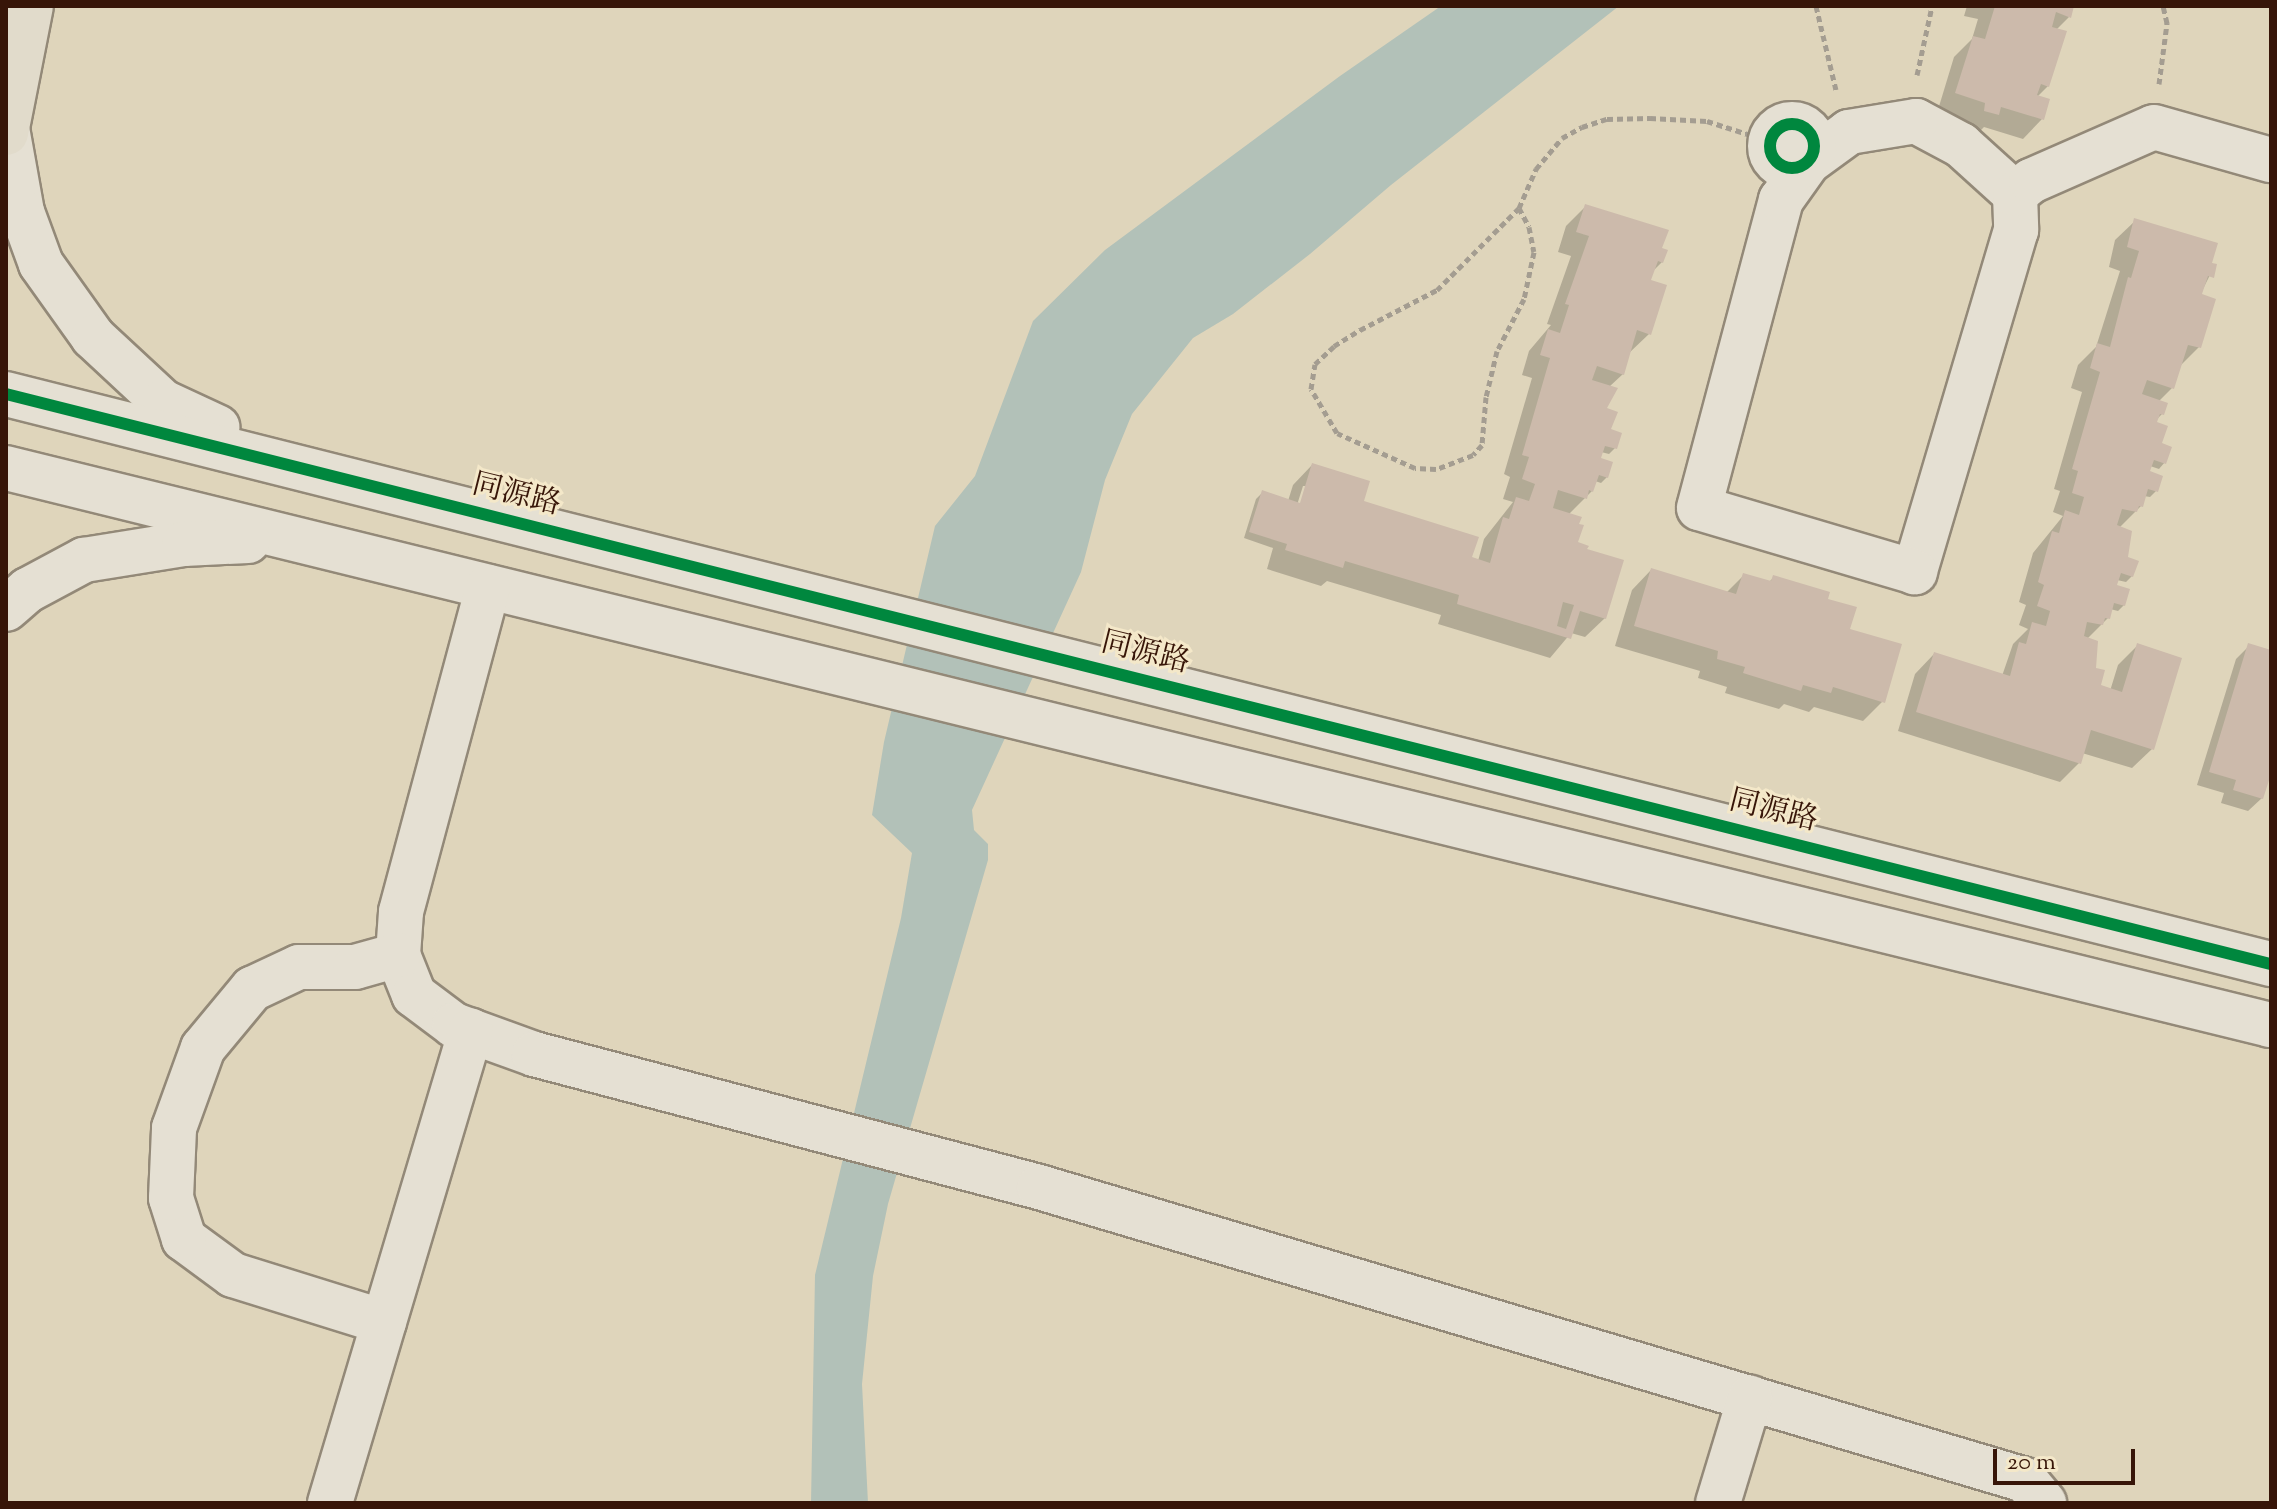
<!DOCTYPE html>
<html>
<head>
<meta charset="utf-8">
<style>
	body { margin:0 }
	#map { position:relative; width:2277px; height:1509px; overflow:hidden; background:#dfd5bb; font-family:"Sorts Mill Goudy","Noto Serif SC",serif }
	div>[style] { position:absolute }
	.water>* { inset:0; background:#b2c1b8 }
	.shadow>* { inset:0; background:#0003 }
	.building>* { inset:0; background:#ccbaab }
	.path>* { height:5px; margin-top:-2.5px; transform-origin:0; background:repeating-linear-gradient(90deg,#a49d91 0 6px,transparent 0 10px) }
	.roads { filter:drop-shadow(2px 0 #938978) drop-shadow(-2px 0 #938978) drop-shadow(0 2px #938978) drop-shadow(0 -2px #938978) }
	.minor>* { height:44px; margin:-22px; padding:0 22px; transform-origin:22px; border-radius:22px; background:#e5e0d3 }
	.minor>.ring { margin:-22px; padding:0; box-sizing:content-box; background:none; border:44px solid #e5e0d3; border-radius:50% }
	.major>* { height:44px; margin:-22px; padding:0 22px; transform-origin:22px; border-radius:22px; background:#e1dbcb }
	.cycleway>* { height:12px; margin:-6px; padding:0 6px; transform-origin:6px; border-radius:6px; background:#00873e }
	.cycleway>.ring { margin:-6px; padding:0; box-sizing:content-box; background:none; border:12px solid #00873e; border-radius:50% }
	span { translate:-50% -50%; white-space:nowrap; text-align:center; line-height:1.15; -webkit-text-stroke:6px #f4e8c9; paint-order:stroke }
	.street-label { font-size:30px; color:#371508 }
	.frame { position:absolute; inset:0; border:8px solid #371508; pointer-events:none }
	.scale { position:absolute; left:1993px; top:1449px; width:142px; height:36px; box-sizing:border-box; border:4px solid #371508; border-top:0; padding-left:10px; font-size:24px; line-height:28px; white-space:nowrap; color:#371508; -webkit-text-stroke:6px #f4e8c9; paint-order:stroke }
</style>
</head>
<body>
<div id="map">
	<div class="water">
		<i style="clip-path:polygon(1441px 6px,1619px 6px,1391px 185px,1310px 254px,1233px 314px,1193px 338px,1132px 414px,1105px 480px,1081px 572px,972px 810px,974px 830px,988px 844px,988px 860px,888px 1204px,873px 1276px,862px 1384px,868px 1503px,811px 1503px,815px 1275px,901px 918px,912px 853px,872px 815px,884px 742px,935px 526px,975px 476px,1033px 321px,1105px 250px,1340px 76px)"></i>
	</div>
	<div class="shadow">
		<i style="clip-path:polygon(1967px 6px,2072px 6px,2069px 17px,2056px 30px,2048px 86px,2037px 97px,2042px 119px,2023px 139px,1984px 127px,1977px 134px,1965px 130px,1967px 123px,1937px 113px,1954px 57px,1972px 39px,1978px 19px,1964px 16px)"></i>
		<i style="clip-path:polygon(evenodd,1586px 206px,1660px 249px,1662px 262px,1652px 272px,1649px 282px,1649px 334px,1628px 354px,1623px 374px,1609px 387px,1604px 409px,1615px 448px,1609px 454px,1601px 452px,1598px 459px,1607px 477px,1601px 483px,1595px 481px,1592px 491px,1568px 515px,1605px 618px,1585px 637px,1571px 633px,1550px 658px,1438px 624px,1441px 615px,1327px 581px,1321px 586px,1267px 569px,1273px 548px,1244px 538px,1256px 499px,1262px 493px,1288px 501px,1293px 485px,1312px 465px,1361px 503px,1478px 561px,1484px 539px,1513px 502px,1503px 499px,1510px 477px,1504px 474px,1532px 378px,1522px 375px,1529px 351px,1551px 325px,1547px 324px,1571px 256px,1558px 252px,1566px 226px,1586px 206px,1303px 486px,1307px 486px,1301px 505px,1297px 505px,1303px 486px)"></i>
		<i style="clip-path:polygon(2135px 221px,2215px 265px,2200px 295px,2199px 347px,2178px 368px,2172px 388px,2158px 402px,2162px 414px,2153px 423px,2165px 462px,2159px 469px,2150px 466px,2148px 472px,2156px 491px,2150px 497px,2144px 496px,2141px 506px,2119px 528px,2132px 576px,2126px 582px,2117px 580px,2115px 586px,2124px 605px,2118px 611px,2110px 609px,2108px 618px,2087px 639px,2098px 688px,2110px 691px,2118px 665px,2137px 646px,2152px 749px,2132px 768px,2082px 753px,2079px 763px,2060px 782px,1898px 731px,1915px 674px,1934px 654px,2002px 676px,2013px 644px,2028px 629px,2019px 625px,2026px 605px,2019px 602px,2033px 553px,2063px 516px,2053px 512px,2060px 491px,2054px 489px,2082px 392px,2071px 388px,2078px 365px,2096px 347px,2120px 271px,2109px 267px,2115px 240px)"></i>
		<i style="clip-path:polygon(1651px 570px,1726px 593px,1744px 575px,1769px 582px,1774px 577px,1826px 600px,1847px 630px,1883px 701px,1863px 721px,1814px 707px,1809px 712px,1784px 704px,1779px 709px,1725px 693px,1727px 687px,1698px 678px,1700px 671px,1615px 646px,1632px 590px)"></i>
		<i style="clip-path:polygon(2249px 646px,2268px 651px,2271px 648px,2271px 767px,2262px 798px,2248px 811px,2221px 803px,2224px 793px,2197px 785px,2236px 659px)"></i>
	</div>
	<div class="building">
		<i style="clip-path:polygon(1995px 6px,2074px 6px,2071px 18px,2056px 12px,2052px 27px,2067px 31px,2049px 87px,2041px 84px,2037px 95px,2050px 99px,2044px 120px,2001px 107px,1999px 115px,1984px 111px,1985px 103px,1955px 93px,1973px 36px,1985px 39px)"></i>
		<i style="clip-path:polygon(evenodd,1585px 204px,1669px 230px,1662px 248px,1668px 250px,1663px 263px,1658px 261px,1651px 280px,1667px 285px,1651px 335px,1637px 330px,1624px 375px,1597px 366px,1592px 380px,1618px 388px,1607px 408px,1618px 412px,1611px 429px,1622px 433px,1617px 449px,1605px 446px,1601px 458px,1613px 462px,1608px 478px,1599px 475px,1593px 492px,1589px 490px,1587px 499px,1558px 490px,1553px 508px,1582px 517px,1579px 524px,1584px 525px,1578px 542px,1589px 546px,1587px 549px,1624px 560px,1606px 619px,1580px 611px,1571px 639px,1457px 604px,1459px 595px,1345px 561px,1343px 568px,1285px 550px,1287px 544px,1249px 532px,1262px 490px,1300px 503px,1312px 463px,1370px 481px,1364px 501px,1479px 537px,1472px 557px,1490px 563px,1503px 517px,1509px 519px,1516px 497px,1529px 501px,1535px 484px,1522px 479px,1529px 457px,1522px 455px,1550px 358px,1540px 355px,1548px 329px,1560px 333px,1569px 305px,1565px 304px,1589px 236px,1576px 232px,1585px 204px,1563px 602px,1574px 605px,1566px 629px,1557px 626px,1563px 602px)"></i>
		<i style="clip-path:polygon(2134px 218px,2218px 243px,2212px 263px,2217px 264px,2214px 278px,2208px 276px,2202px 294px,2216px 299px,2201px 348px,2188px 345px,2174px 389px,2147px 380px,2142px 394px,2168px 403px,2164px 415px,2160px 414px,2157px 422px,2168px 426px,2162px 443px,2172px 447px,2166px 464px,2154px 460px,2150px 471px,2163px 476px,2158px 492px,2148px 489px,2143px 507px,2139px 506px,2137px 512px,2122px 509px,2117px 525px,2132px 531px,2128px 557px,2139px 561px,2133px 577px,2121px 573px,2117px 585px,2130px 589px,2125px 606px,2114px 603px,2110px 619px,2105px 618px,2103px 625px,2087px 622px,2084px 636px,2098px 641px,2096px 668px,2105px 670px,2101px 685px,2122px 692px,2137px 643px,2182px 658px,2154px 750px,2091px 730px,2081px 764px,1916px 712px,1934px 652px,2010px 676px,2019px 642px,2026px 644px,2032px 622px,2046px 626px,2050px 611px,2037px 606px,2044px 585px,2038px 582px,2052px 531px,2059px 533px,2065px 510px,2079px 515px,2084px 497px,2072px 493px,2078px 471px,2072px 469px,2100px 372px,2090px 368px,2097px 343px,2110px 347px,2128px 277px,2131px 278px,2139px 251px,2127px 247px)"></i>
		<i style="clip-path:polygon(1651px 568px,1736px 594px,1743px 573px,1771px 581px,1773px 575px,1830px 592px,1828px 599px,1857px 607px,1850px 629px,1902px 644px,1885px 703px,1833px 687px,1831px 693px,1803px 685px,1801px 691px,1743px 673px,1745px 667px,1717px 659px,1718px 651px,1634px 626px)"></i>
		<i style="clip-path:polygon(2248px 643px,2271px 650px,2271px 774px,2263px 799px,2233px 790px,2236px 780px,2209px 772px)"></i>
	</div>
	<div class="path">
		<i style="left:1816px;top:6px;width:86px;rotate:76.6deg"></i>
		<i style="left:1917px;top:75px;width:71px;rotate:-77.7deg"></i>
		<i style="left:2159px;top:84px;width:62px;rotate:-82.5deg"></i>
		<i style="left:2167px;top:23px;width:17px;rotate:-103deg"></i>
		<i style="left:1519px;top:208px;width:21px;rotate:62deg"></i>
		<i style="left:1529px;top:227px;width:25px;rotate:79deg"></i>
		<i style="left:1534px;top:252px;width:48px;rotate:102deg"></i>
		<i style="left:1524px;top:299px;width:59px;rotate:117.4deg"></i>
		<i style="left:1497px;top:351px;width:47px;rotate:103.4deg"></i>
		<i style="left:1486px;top:397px;width:48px;rotate:94.8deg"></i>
		<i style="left:1482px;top:445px;width:13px;rotate:132deg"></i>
		<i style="left:1473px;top:455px;width:40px;rotate:159deg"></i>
		<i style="left:1436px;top:469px;width:21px;rotate:-177deg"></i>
		<i style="left:1415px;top:468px;width:85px;rotate:-155.8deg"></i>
		<i style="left:1337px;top:433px;width:51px;rotate:-120.6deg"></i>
		<i style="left:1311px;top:389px;width:25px;rotate:-81deg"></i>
		<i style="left:1315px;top:364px;width:26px;rotate:-43deg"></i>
		<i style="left:1334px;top:346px;width:31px;rotate:-32deg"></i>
		<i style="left:1360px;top:330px;width:87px;rotate:-27.5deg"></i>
		<i style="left:1437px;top:290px;width:116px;rotate:-45deg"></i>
		<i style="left:1519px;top:208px;width:43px;rotate:-66.4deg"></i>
		<i style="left:1536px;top:169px;width:40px;rotate:-50deg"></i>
		<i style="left:1562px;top:138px;width:23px;rotate:-29deg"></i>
		<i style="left:1582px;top:127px;width:26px;rotate:-18deg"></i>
		<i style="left:1607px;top:119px;width:43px;rotate:-1.3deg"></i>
		<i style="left:1650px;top:118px;width:57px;rotate:3deg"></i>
		<i style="left:1707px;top:121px;width:65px;rotate:17.9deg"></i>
	</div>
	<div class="roads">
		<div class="minor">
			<i style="left:1916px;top:121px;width:51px;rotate:28.1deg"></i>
			<i style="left:1961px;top:145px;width:73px;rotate:42.2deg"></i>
			<i style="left:2015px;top:194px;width:36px;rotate:88deg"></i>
			<i style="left:2016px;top:230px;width:357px;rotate:106.5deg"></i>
			<i style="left:1915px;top:572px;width:225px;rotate:-163.5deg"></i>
			<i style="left:1699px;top:508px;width:319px;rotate:-75.1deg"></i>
			<i style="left:1781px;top:200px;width:47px;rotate:-54.6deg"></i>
			<i style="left:1808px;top:162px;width:51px;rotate:-36.2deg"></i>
			<i style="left:1849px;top:132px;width:68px;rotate:-9.3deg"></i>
			<i class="ring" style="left:1770px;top:124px;width:0;height:0"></i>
			<i style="left:7px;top:128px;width:85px;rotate:79.9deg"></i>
			<i style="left:22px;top:212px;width:55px;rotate:69.9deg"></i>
			<i style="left:41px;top:264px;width:90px;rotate:54.5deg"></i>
			<i style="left:93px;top:337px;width:96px;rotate:42.9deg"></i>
			<i style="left:163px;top:402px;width:60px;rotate:24.8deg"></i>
			<i style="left:2015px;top:194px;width:21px;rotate:-39deg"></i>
			<i style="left:2031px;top:181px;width:134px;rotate:-23.7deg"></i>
			<i style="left:2154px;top:127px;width:122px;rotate:15.8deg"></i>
			<i style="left:6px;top:394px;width:2336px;rotate:14.13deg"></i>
			<i style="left:6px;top:468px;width:2332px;rotate:13.82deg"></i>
			<i style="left:488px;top:587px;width:336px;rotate:105deg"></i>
			<i style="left:401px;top:912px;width:43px;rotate:94deg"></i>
			<i style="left:398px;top:955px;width:43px;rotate:68.2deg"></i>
			<i style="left:414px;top:995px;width:50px;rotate:36.9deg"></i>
			<i style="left:454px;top:1025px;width:85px;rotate:19.9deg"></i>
			<i style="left:534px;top:1054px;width:522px;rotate:14.75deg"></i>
			<i style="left:1039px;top:1187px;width:1029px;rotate:16.55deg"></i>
			<i style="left:2025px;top:1480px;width:30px;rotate:50deg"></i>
			<i style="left:6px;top:609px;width:29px;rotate:-41deg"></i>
			<i style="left:28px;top:590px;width:64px;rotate:-28.2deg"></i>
			<i style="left:84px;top:560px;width:101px;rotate:-9.1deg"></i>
			<i style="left:184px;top:544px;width:64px;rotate:-2.7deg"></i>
			<i style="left:384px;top:1322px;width:158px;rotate:-162.7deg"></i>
			<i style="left:233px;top:1275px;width:61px;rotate:-143.7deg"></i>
			<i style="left:184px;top:1239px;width:43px;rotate:-107.6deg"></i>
			<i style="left:171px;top:1198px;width:70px;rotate:-87.5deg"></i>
			<i style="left:174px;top:1128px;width:85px;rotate:-70.1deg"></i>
			<i style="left:203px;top:1048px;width:77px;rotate:-50.3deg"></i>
			<i style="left:252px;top:989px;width:52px;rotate:-25.1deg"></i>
			<i style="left:299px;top:967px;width:56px"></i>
			<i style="left:355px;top:967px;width:45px;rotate:-15.6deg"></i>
			<i style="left:330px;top:1503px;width:493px;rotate:-73.4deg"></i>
			<i style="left:1718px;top:1503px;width:110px;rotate:-73.1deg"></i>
		</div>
		<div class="major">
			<i style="left:6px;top:133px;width:129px;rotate:-78.9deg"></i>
		</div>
	</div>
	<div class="cycleway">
		<i class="ring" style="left:1770px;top:124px;width:32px;height:32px"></i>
		<i style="left:6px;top:394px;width:2336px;rotate:14.13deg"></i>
	</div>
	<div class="street-label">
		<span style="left:516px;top:496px;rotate:14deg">同源路</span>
		<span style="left:1145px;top:654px;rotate:14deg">同源路</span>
		<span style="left:1773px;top:812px;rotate:14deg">同源路</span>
	</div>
	<div class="frame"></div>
	<div class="scale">20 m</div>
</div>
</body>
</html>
